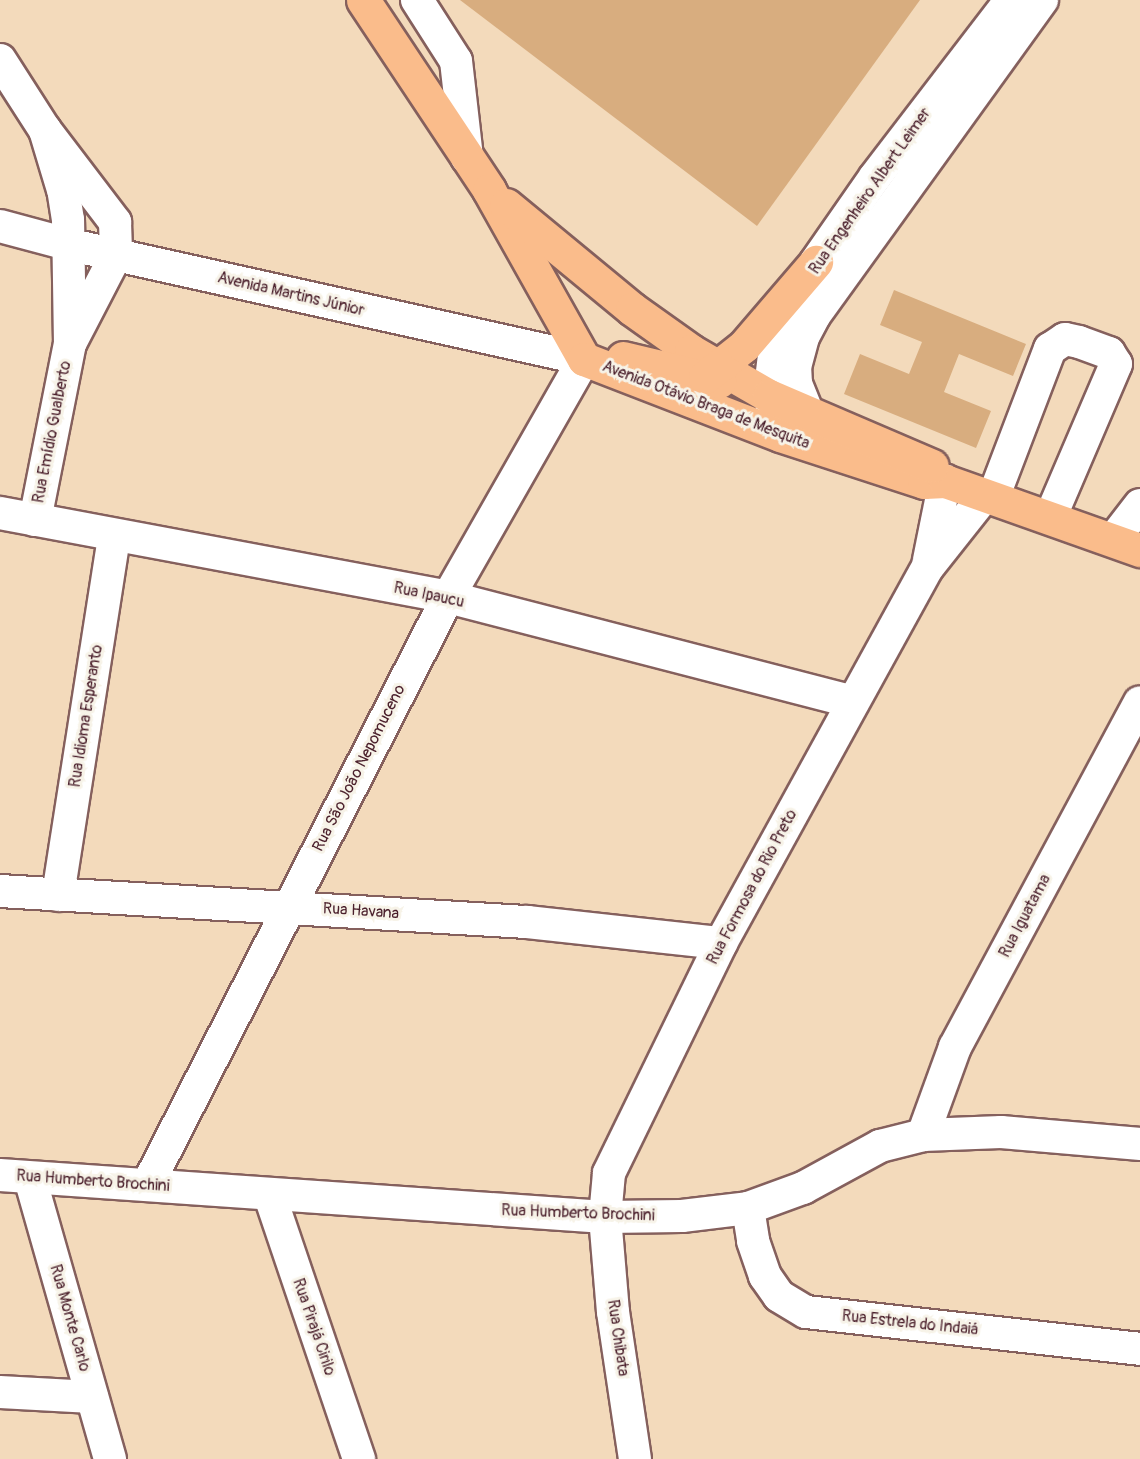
<!DOCTYPE html>
<html>
<head>
<meta charset="utf-8">
<style>
	body { margin:0 }
	#map { position:relative; width:1140px; height:1459px; overflow:hidden; background:#f3dabb; font-family:Pangolin,sans-serif }
	div>[style] { position:absolute }
	.building>* { inset:0; background:#d8ad7f }
	.roads { filter:drop-shadow(2px 0 #85605d) drop-shadow(-2px 0 #85605d) drop-shadow(0 2px #85605d) drop-shadow(0 -2px #85605d) }
	.minor>* { height:32px; margin:-16px; padding:0 16px; transform-origin:16px; border-radius:16px; background:#fff }
	.major>* { height:33px; margin:-16.5px; padding:0 16.5px; transform-origin:16.5px; border-radius:16.5px; background:#fabc8b }
	span { translate:-50% -50%; white-space:nowrap; text-align:center; line-height:1.15; -webkit-text-stroke:6px #f7f3e8; paint-order:stroke }
	.street-label { font-size:16px; color:#4a1f2b }
</style>
</head>
<body>
<div id="map">
	<div class="building">
		<i style="clip-path:polygon(460px 0,920px 0,757px 226px)"></i>
		<i style="clip-path:polygon(894px 290px,1026px 344px,1013px 376px,959px 354px,944px 392px,991px 411px,976px 448px,844px 394px,860px 354px,909px 374px,922px 342px,880px 325px)"></i>
	</div>
	<div class="roads">
		<div class="minor">
			<i style="left:417px;top:0;width:72px;rotate:57.4deg"></i>
			<i style="left:456px;top:61px;width:97px;rotate:83.5deg"></i>
			<i style="left:0;top:60px;width:83px;rotate:57.3deg"></i>
			<i style="left:45px;top:130px;width:116px;rotate:52.7deg"></i>
			<i style="left:115px;top:222px;width:33px;rotate:88deg"></i>
			<i style="left:116px;top:255px;width:96px;rotate:117.4deg"></i>
			<i style="left:0;top:226px;width:69px;rotate:15deg"></i>
			<i style="left:67px;top:244px;width:530px;rotate:12.54deg"></i>
			<i style="left:584px;top:359px;width:274px;rotate:119.7deg"></i>
			<i style="left:448px;top:597px;width:659px;rotate:117.07deg"></i>
			<i style="left:807px;top:411px;width:29px;rotate:-112deg"></i>
			<i style="left:796px;top:384px;width:17px;rotate:-93deg"></i>
			<i style="left:795px;top:367px;width:31px;rotate:-75deg"></i>
			<i style="left:803px;top:337px;width:24px;rotate:-62deg"></i>
			<i style="left:814px;top:316px;width:390px;rotate:-54.2deg"></i>
			<i style="left:776px;top:419px;width:24px;rotate:-107deg"></i>
			<i style="left:769px;top:396px;width:38px;rotate:-83deg"></i>
			<i style="left:774px;top:358px;width:36px;rotate:-76deg"></i>
			<i style="left:783px;top:323px;width:69px;rotate:-61.6deg"></i>
			<i style="left:816px;top:262px;width:103px;rotate:-55.2deg"></i>
			<i style="left:875px;top:177px;width:223px;rotate:-52.5deg"></i>
			<i style="left:993px;top:498px;width:160px;rotate:-69.1deg"></i>
			<i style="left:1050px;top:349px;width:18px;rotate:-34deg"></i>
			<i style="left:1065px;top:339px;width:14px;rotate:12deg"></i>
			<i style="left:1079px;top:342px;width:32px;rotate:20deg"></i>
			<i style="left:1109px;top:353px;width:13px;rotate:58deg"></i>
			<i style="left:1116px;top:364px;width:168px;rotate:113.2deg"></i>
			<i style="left:0;top:513px;width:456px;rotate:10.6deg"></i>
			<i style="left:448px;top:597px;width:418px;rotate:14.5deg"></i>
			<i style="left:35px;top:520px;width:179px;rotate:-78.8deg"></i>
			<i style="left:70px;top:344px;width:124px;rotate:-90.9deg"></i>
			<i style="left:68px;top:220px;width:30px;rotate:-99deg"></i>
			<i style="left:63px;top:190px;width:63px;rotate:-106.7deg"></i>
			<i style="left:1113px;top:540px;width:44px;rotate:-52.4deg"></i>
			<i style="left:929px;top:560px;width:81px;rotate:-78.6deg"></i>
			<i style="left:0;top:891px;width:528px;rotate:3.37deg"></i>
			<i style="left:527px;top:922px;width:195px;rotate:6.2deg"></i>
			<i style="left:58px;top:895px;width:363px;rotate:-81.1deg"></i>
			<i style="left:923px;top:1135px;width:94px;rotate:-70deg"></i>
			<i style="left:955px;top:1047px;width:391px;rotate:-61.8deg"></i>
			<i style="left:0;top:1175px;width:606px;rotate:3.97deg"></i>
			<i style="left:605px;top:1217px;width:77px;rotate:-0.7deg"></i>
			<i style="left:682px;top:1216px;width:66px;rotate:-6.9deg"></i>
			<i style="left:748px;top:1208px;width:59px;rotate:-20deg"></i>
			<i style="left:803px;top:1188px;width:88px;rotate:-28.6deg"></i>
			<i style="left:880px;top:1146px;width:44px;rotate:-14.3deg"></i>
			<i style="left:923px;top:1135px;width:78px;rotate:-2.2deg"></i>
			<i style="left:1001px;top:1132px;width:140px;rotate:4.9deg"></i>
			<i style="left:30px;top:1178px;width:292px;rotate:74.1deg"></i>
			<i style="left:270px;top:1196px;width:278px;rotate:71.3deg"></i>
			<i style="left:748px;top:1208px;width:33px;rotate:81deg"></i>
			<i style="left:753px;top:1241px;width:37px;rotate:71deg"></i>
			<i style="left:765px;top:1276px;width:24px;rotate:55deg"></i>
			<i style="left:779px;top:1296px;width:31px;rotate:31deg"></i>
			<i style="left:806px;top:1312px;width:336px;rotate:6.3deg"></i>
			<i style="left:0;top:1392px;width:92px;rotate:3.1deg"></i>
			<i style="left:635px;top:1459px;width:149px;rotate:-98.5deg"></i>
			<i style="left:613px;top:1312px;width:95px;rotate:-94.8deg"></i>
			<i style="left:605px;top:1217px;width:44px;rotate:-84.8deg"></i>
			<i style="left:609px;top:1173px;width:256px;rotate:-64deg"></i>
			<i style="left:721px;top:943px;width:429px;rotate:-61.2deg"></i>
			<i style="left:928px;top:567px;width:92px;rotate:-51.6deg"></i>
		</div>
		<div class="major">
			<i style="left:363px;top:0;width:228px;rotate:56.4deg"></i>
			<i style="left:489px;top:190px;width:194px;rotate:60.7deg"></i>
			<i style="left:584px;top:359px;width:210px;rotate:21.2deg"></i>
			<i style="left:780px;top:435px;width:151px;rotate:18.1deg"></i>
			<i style="left:924px;top:482px;width:21px;rotate:-3deg"></i>
			<i style="left:945px;top:481px;width:207px;rotate:19.5deg"></i>
			<i style="left:506px;top:205px;width:163px;rotate:39.5deg"></i>
			<i style="left:632px;top:309px;width:72px;rotate:35.4deg"></i>
			<i style="left:691px;top:351px;width:90px;rotate:30deg"></i>
			<i style="left:769px;top:396px;width:177px;rotate:23.2deg"></i>
			<i style="left:623px;top:358px;width:99px;rotate:13.5deg"></i>
			<i style="left:705px;top:377px;width:50px;rotate:-38.5deg"></i>
			<i style="left:744px;top:346px;width:111px;rotate:-49.4deg"></i>
		</div>
	</div>
	<div class="street-label">
		<span style="left:870px;top:191px;rotate:-55deg">Rua Engenheiro Albert Leimer</span>
		<span style="left:291px;top:294px;rotate:13deg">Avenida Martins Júnior</span>
		<span style="left:706px;top:405px;rotate:21deg">Avenida Otávio Braga de Mesquita</span>
		<span style="left:52px;top:432px;rotate:-79deg">Rua Emídio Gualberto</span>
		<span style="left:429px;top:595px;rotate:12deg">Rua Ipaucu</span>
		<span style="left:86px;top:716px;rotate:-81deg">Rua Idioma Esperanto</span>
		<span style="left:359px;top:768px;rotate:-63deg">Rua São João Nepomuceno</span>
		<span style="left:752px;top:887px;rotate:-62deg">Rua Formosa do Rio Preto</span>
		<span style="left:361px;top:911px;rotate:4deg">Rua Havana</span>
		<span style="left:1025px;top:916px;rotate:-62deg">Rua Iguatama</span>
		<span style="left:93px;top:1181px;rotate:4deg">Rua Humberto Brochini</span>
		<span style="left:578px;top:1213px;rotate:2deg">Rua Humberto Brochini</span>
		<span style="left:70px;top:1318px;rotate:74deg">Rua Monte Carlo</span>
		<span style="left:910px;top:1323px;rotate:6deg">Rua Estrela do Indaiá</span>
		<span style="left:314px;top:1327px;rotate:71deg">Rua Pirajá Cirilo</span>
		<span style="left:618px;top:1338px;rotate:82deg">Rua Chibata</span>
	</div>
</div>
</body>
</html>
